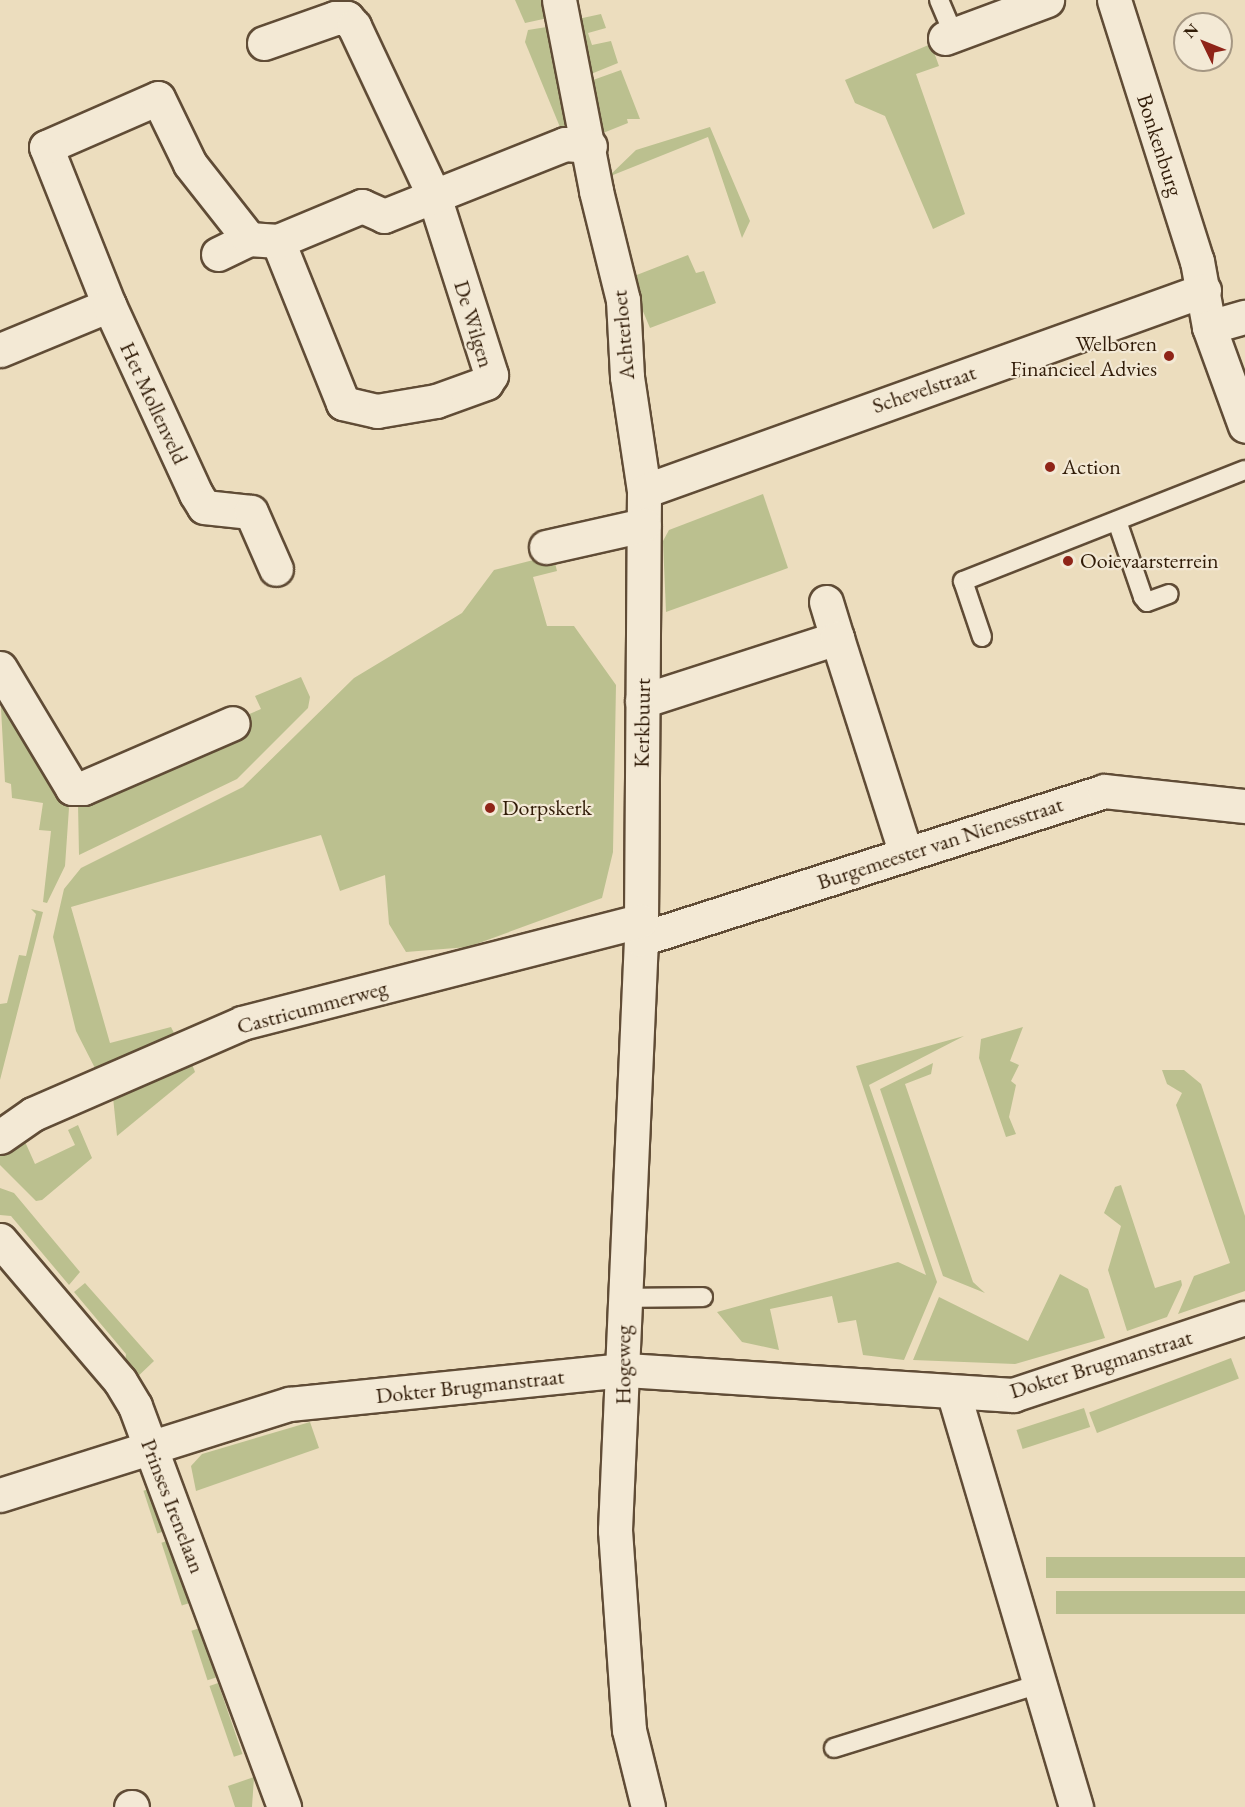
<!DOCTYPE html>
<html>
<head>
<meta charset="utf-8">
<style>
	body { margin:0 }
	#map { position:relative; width:1245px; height:1807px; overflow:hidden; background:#ecddbe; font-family:"EB Garamond",serif }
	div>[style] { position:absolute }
	.green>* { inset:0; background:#bbc08f; transform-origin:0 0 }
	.roads { filter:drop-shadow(2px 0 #604c36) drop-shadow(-2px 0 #604c36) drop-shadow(0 2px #604c36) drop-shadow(0 -2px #604c36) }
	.service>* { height:18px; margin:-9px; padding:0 9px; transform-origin:9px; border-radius:9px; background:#f3e9d5 }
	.minor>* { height:33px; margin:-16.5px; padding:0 16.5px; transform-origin:16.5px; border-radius:16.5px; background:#f3e9d5 }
	.dots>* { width:16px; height:16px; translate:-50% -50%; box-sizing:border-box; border:3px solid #f3e9d5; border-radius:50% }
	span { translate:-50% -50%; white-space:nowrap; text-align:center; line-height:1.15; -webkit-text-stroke:4.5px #f3e9d5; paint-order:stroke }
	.street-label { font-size:22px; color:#311c08 }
	.poi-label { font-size:22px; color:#311c08 }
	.right { translate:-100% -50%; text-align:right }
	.left { translate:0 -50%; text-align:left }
	.north { position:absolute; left:1173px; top:12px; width:60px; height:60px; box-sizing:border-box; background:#f3e9d5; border:2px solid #a59783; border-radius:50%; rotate:313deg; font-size:16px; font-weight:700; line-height:24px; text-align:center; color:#311c08 }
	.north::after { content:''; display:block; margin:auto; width:21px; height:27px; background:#8f2418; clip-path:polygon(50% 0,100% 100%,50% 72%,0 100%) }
</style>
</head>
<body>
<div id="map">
	<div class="green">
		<i style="clip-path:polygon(515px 0,545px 0,548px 18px,525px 23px)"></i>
		<i style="clip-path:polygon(601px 14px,606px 28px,588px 33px,592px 45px,611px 41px,618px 63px,591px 74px,578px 19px)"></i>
		<i style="clip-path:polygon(553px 26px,568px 128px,562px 132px,525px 42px,528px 30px)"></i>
		<i style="clip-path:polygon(931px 44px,939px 66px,916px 74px,965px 214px,933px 229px,885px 116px,855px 103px,845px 80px)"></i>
		<i style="clip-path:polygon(621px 70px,640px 119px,627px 119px,628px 123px,603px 133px,593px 80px)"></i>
		<i style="clip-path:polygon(710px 127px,750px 221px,742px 238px,708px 137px,608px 177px,636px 150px)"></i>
		<i style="clip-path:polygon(688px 255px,696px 273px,704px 271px,716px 303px,650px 328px,629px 278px)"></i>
		<i style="clip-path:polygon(763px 494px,788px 568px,666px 612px,663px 541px,669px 530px)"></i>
		<i style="clip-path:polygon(553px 555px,557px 571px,533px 577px,547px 626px,574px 626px,616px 685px,613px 852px,602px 898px,468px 947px,406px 952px,389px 924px,385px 875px,340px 891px,321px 835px,71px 907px,110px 1043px,171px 1027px,174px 1033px,98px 1074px,76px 1031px,53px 937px,64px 889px,81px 868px,243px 787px,354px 678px,462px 613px,494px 570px)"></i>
		<i style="clip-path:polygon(301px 677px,310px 697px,308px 708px,237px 779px,79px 855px,78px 804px,249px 720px,247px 715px,261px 709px,255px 696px)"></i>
		<i style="clip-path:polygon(0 690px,69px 808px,65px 866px,47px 903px,43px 902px,51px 831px,39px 830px,43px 803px,12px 798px,11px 784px,5px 782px)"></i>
		<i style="clip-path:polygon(31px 909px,43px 912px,0 1080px,0 1004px,7px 1003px,19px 955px,26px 956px,36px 914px)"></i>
		<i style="clip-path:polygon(1023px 1027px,1010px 1061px,1019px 1065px,1011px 1081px,1016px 1085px,1009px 1117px,1016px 1134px,1006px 1137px,979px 1058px,981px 1039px)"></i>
		<i style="clip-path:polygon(964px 1036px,869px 1085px,937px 1282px,904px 1360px,863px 1355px,856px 1320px,838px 1323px,832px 1296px,770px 1309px,779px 1350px,742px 1342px,717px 1312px,898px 1262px,926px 1275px,856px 1066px)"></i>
		<i style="clip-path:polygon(190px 1059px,195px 1072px,117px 1136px,113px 1097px)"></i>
		<i style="clip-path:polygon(933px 1063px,931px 1074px,905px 1084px,973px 1282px,985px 1293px,943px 1276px,880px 1089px)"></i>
		<i style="clip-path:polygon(1162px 1070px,1184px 1070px,1201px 1084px,1245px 1216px,1245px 1291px,1178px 1314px,1194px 1276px,1230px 1263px,1176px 1105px,1182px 1093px,1167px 1084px)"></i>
		<i style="clip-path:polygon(78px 1125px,92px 1158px,42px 1200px,36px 1201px,0 1165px,0 1151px,22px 1135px,35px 1164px,75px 1145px,68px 1130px)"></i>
		<i style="clip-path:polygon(1121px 1185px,1155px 1288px,1181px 1280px,1182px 1285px,1167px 1317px,1127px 1331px,1108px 1270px,1121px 1226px,1104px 1213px,1115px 1187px)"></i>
		<i style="clip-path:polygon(0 1188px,14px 1193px,80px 1272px,69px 1285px,11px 1216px,0 1215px)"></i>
		<i style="clip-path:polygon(1060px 1274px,1088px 1289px,1105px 1338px,1015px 1364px,913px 1360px,939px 1297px,1028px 1341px)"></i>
		<i style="clip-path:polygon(85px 1283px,154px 1361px,132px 1382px,124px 1372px,126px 1354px,74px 1292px)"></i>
		<i style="left:1231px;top:1358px;width:22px;height:152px;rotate:69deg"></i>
		<i style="left:1084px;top:1408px;width:20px;height:71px;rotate:72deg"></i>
		<i style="clip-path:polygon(310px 1422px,319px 1448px,196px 1491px,191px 1466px,202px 1454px)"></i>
		<i style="left:152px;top:1488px;width:45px;height:9px;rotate:72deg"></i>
		<i style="left:170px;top:1540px;width:66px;height:9px;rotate:72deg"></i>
		<i style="left:1245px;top:1557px;width:21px;height:199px;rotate:90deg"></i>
		<i style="left:1245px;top:1591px;width:23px;height:189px;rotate:90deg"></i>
		<i style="left:200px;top:1628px;width:52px;height:9px;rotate:72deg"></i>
		<i style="left:218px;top:1683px;width:75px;height:9px;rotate:71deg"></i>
		<i style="clip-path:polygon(254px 1777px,252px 1807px,235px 1807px,228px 1786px)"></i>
	</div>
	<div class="roads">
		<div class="service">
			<i style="left:939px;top:0;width:38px;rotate:67deg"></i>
			<i style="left:1117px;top:521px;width:80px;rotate:71.1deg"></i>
			<i style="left:1143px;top:597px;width:6px;rotate:51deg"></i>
			<i style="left:1147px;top:602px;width:23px;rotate:-20deg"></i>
			<i style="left:982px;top:637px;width:59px;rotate:-108.7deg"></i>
			<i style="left:963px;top:581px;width:303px;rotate:-21.5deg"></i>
			<i style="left:623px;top:1298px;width:80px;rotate:-0.7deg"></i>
			<i style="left:834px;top:1748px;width:215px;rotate:-17.3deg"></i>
		</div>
		<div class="minor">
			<i style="left:559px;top:0;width:195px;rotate:79deg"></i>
			<i style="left:596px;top:191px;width:112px;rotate:76.1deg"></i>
			<i style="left:623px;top:300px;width:77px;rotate:87deg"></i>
			<i style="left:627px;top:377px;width:115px;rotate:81.5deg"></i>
			<i style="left:644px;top:491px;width:448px;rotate:90.4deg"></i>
			<i style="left:641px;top:939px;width:592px;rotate:92.52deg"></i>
			<i style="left:615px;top:1530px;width:200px;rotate:86deg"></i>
			<i style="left:629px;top:1730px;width:79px;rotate:76.1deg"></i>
			<i style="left:1114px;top:0;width:274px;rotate:72.4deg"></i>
			<i style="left:1197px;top:261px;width:67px;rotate:79.7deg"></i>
			<i style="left:1209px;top:327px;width:105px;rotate:70deg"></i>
			<i style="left:945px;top:38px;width:109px;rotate:-20.4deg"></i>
			<i style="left:264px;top:43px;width:75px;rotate:-19.4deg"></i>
			<i style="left:335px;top:18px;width:12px"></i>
			<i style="left:347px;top:18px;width:11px;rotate:49deg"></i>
			<i style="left:354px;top:26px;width:188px;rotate:64.8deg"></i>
			<i style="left:434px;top:196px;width:188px;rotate:72.3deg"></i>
			<i style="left:491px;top:375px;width:9px;rotate:122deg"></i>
			<i style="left:486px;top:383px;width:53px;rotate:160.2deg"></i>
			<i style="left:436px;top:401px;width:60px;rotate:170.4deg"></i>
			<i style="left:377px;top:411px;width:35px;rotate:-167deg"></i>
			<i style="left:343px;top:403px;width:175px;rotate:-111.9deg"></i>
			<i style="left:218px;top:254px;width:34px;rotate:-26deg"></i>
			<i style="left:249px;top:239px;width:29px;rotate:4deg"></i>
			<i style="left:278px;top:241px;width:91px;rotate:-22.6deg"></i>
			<i style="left:362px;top:206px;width:24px;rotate:24deg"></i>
			<i style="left:384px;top:216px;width:195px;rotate:-21.7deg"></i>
			<i style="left:565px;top:144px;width:25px;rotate:5deg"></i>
			<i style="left:109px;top:305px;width:170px;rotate:-111.7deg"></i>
			<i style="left:46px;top:147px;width:122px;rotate:-23.6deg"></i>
			<i style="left:158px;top:98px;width:73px;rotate:64.1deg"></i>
			<i style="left:190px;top:164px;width:95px;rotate:51.8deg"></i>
			<i style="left:1209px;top:327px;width:37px;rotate:-16deg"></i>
			<i style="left:0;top:350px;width:118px;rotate:-22.4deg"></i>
			<i style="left:109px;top:305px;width:208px;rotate:65.3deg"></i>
			<i style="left:196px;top:494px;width:15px;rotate:58deg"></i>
			<i style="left:204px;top:507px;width:47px;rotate:6.1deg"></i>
			<i style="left:251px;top:512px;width:62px;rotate:66.3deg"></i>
			<i style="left:644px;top:491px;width:595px;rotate:-19.74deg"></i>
			<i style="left:546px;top:547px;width:100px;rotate:-12.7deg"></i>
			<i style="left:826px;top:602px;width:38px;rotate:73deg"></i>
			<i style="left:0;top:668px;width:140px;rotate:59deg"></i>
			<i style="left:72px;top:788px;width:11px"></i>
			<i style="left:83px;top:788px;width:163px;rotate:-23.4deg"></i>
			<i style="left:642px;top:701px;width:205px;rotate:-17.9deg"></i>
			<i style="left:837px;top:638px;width:227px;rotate:72.3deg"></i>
			<i style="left:641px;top:939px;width:486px;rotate:-17.7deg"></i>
			<i style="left:1104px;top:791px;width:142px;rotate:6.1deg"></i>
			<i style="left:0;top:1137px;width:40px;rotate:-34.9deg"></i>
			<i style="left:33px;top:1114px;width:228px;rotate:-23.5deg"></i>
			<i style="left:242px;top:1023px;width:411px;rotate:-14.4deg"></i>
			<i style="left:0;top:1240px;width:185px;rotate:49.6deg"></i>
			<i style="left:120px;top:1381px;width:29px;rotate:59deg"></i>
			<i style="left:135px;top:1406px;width:428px;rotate:69.6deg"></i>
			<i style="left:954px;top:1395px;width:430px;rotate:73.5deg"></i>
			<i style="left:0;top:1495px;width:303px;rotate:-17.5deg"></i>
			<i style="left:289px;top:1404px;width:339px;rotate:-5.8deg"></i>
			<i style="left:626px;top:1370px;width:388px;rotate:3.7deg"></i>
			<i style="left:1013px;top:1395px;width:244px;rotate:-18.4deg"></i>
			<i style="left:131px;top:1807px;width:1px"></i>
		</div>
	</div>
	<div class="dots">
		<i style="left:1169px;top:356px;background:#8f2418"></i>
		<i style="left:1050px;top:467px;background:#8f2418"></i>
		<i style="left:1068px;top:561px;background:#8f2418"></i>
		<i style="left:490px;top:808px;background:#8f2418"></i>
	</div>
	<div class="street-label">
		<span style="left:1160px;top:145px;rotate:72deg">Bonkenburg</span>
		<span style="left:474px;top:324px;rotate:73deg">De Wilgen</span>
		<span style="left:623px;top:335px;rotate:-95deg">Achterloet</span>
		<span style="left:924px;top:389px;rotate:-19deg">Schevelstraat</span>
		<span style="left:154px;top:403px;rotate:65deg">Het Mollenveld</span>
		<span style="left:642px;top:723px;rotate:-89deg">Kerkbuurt</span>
		<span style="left:940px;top:843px;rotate:-18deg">Burgemeester van Nienesstraat</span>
		<span style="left:312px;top:1007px;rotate:-15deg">Castricummerweg</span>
		<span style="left:1101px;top:1364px;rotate:-17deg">Dokter Brugmanstraat</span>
		<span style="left:623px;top:1365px;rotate:-90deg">Hogeweg</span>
		<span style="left:470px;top:1386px;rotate:-6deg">Dokter Brugmanstraat</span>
		<span style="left:173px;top:1506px;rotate:69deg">Prinses Irenelaan</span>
	</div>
	<div class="poi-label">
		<span class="right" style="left:1157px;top:356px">Welboren<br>Financieel Advies</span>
		<span class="left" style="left:1062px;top:467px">Action</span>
		<span class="left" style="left:1080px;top:561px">Ooievaarsterrein</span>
		<span class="left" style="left:502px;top:808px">Dorpskerk</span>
	</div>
	<div class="north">N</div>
</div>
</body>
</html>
